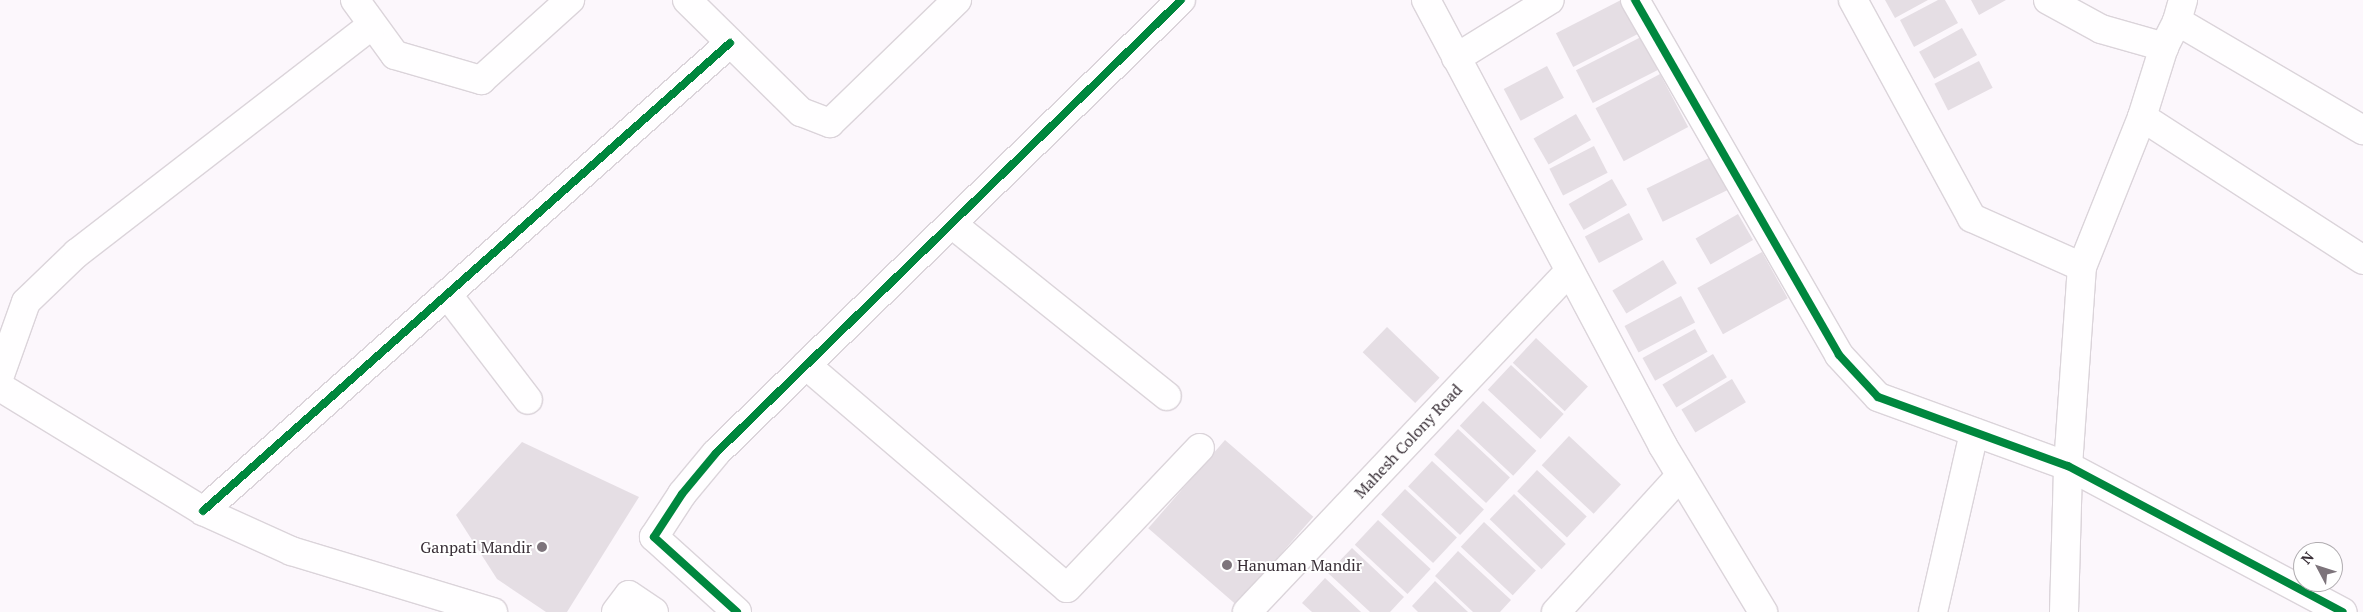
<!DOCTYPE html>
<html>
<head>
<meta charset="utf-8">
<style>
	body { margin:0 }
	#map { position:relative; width:2363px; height:612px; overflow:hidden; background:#fcf7fc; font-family:"PT Serif",serif }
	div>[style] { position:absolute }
	.building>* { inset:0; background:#e5dee4; transform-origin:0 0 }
	.roads { filter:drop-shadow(1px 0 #dbd4da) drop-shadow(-1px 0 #dbd4da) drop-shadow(0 1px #dbd4da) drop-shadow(0 -1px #dbd4da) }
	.street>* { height:28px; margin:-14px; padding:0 14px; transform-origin:14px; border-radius:14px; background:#fffeff }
	.cycleway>* { height:8px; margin:-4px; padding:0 4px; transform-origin:4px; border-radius:4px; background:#00873e }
	.dots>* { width:14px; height:14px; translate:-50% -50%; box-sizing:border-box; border:2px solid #fff; border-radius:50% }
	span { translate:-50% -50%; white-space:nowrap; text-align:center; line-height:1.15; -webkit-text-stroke:4px #fff; paint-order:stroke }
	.street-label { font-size:16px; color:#382e36 }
	.poi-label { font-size:16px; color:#382e36 }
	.right { translate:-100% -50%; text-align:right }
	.left { translate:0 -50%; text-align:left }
	.north { position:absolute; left:2293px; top:542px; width:50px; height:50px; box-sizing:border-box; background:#fff; border:1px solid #afabaf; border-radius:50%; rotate:310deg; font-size:14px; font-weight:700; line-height:20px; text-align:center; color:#382e36 }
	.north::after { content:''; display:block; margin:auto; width:18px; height:22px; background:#7d747b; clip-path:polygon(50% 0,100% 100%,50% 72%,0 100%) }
</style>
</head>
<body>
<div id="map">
	<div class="building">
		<i style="left:1621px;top:0;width:38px;height:73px;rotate:63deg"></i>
		<i style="clip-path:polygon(1885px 0,1928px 0,1895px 18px)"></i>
		<i style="clip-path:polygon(1938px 0,1945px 0,1958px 23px,1914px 47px,1900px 20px)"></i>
		<i style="clip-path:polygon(1971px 0,2006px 0,1979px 15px)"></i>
		<i style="left:1962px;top:28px;width:31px;height:49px;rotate:61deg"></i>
		<i style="left:1641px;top:37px;width:37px;height:73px;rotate:63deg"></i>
		<i style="left:1979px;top:61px;width:30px;height:50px;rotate:63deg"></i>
		<i style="left:1547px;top:66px;width:36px;height:49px;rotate:62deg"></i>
		<i style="left:1660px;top:74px;width:60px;height:73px;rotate:62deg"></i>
		<i style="left:1576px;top:114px;width:30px;height:49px;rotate:60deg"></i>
		<i style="left:1594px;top:146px;width:30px;height:50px;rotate:63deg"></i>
		<i style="left:1713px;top:156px;width:37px;height:74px;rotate:64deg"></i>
		<i style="left:1612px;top:179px;width:30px;height:50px;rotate:60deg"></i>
		<i style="left:1629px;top:213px;width:30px;height:50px;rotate:62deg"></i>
		<i style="left:1738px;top:214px;width:30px;height:49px;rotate:60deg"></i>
		<i style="left:1762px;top:252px;width:53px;height:74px;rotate:61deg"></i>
		<i style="left:1663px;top:260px;width:27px;height:59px;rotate:59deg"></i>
		<i style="left:1681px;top:296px;width:30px;height:64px;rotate:62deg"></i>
		<i style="left:1387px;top:327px;width:73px;height:35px;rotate:44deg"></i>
		<i style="left:1695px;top:329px;width:26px;height:60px;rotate:61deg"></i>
		<i style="left:1536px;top:338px;width:71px;height:34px;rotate:43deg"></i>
		<i style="left:1713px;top:354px;width:27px;height:59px;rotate:59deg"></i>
		<i style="left:1511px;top:365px;width:72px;height:34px;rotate:43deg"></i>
		<i style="left:1732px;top:379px;width:27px;height:59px;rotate:59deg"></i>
		<i style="left:1483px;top:401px;width:73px;height:34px;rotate:43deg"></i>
		<i style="left:1458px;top:429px;width:71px;height:35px;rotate:43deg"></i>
		<i style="left:1569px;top:436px;width:71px;height:40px;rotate:43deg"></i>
		<i style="left:1225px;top:440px;width:117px;height:117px;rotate:41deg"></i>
		<i style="clip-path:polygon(522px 442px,639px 497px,567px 612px,546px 612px,497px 579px,456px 515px)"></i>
		<i style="left:1432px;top:461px;width:71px;height:35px;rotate:43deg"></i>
		<i style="left:1537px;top:470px;width:68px;height:29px;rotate:43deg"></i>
		<i style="left:1405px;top:489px;width:71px;height:35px;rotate:43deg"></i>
		<i style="left:1514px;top:494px;width:72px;height:35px;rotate:44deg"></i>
		<i style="left:1378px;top:520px;width:72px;height:34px;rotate:43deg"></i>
		<i style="left:1484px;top:522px;width:71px;height:34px;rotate:43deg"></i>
		<i style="clip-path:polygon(1352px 548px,1404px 597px,1390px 612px,1370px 612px,1328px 573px)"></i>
		<i style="clip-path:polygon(1458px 551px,1511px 600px,1500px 612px,1473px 612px,1435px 576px)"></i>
		<i style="clip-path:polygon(1325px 578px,1361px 612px,1312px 612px,1302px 603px)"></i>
		<i style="clip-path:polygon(1435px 581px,1468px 612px,1418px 612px,1412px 606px)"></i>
	</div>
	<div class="roads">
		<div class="street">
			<i style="left:355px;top:0;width:68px;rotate:54deg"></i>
			<i style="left:395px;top:55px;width:90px;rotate:16.2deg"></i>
			<i style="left:481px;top:80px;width:120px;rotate:-42deg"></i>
			<i style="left:687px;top:0;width:160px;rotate:44.5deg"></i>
			<i style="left:801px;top:112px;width:31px;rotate:21deg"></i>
			<i style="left:830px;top:123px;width:177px;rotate:-44.1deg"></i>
			<i style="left:1426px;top:0;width:505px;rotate:62.01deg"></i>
			<i style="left:1663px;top:446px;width:194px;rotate:58.9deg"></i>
			<i style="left:1635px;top:0;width:409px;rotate:60.1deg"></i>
			<i style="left:1839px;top:355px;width:57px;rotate:47.1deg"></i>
			<i style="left:1878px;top:397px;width:202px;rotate:20deg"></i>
			<i style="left:2068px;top:466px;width:311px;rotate:28deg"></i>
			<i style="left:1853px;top:0;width:248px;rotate:61.4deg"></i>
			<i style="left:1972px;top:218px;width:120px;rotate:24deg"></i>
			<i style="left:2048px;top:0;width:60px;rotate:28.7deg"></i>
			<i style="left:2101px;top:29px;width:66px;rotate:15.9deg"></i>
			<i style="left:2164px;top:47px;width:29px;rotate:-63deg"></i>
			<i style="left:2177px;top:21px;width:22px;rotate:-74deg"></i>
			<i style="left:2177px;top:21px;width:216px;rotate:30.4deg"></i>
			<i style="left:1456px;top:58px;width:110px;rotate:-31.7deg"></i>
			<i style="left:2142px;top:117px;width:263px;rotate:32.9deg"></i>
			<i style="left:952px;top:224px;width:275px;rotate:38.7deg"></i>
			<i style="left:447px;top:294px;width:133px;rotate:52.6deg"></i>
			<i style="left:806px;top:365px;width:343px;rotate:40.5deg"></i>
			<i style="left:1067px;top:588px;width:193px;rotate:-46.5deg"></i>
			<i style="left:0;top:375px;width:77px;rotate:-70.4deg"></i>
			<i style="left:26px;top:302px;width:71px;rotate:-43.9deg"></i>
			<i style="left:77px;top:253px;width:373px;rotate:-37.7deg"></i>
			<i style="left:0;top:387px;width:238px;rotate:31.4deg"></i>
			<i style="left:203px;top:511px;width:97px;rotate:24.4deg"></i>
			<i style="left:291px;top:551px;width:211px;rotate:16.8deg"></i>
			<i style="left:203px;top:511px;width:705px;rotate:-41.61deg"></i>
			<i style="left:616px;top:612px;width:21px;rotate:-53deg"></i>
			<i style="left:629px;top:595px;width:30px;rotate:34deg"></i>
			<i style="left:737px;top:612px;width:112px;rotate:-137.9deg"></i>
			<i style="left:654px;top:537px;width:51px;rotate:-56.9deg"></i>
			<i style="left:682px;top:494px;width:53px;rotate:-50.3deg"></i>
			<i style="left:716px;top:453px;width:649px;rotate:-44.25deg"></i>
			<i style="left:1247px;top:612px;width:469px;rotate:-46.6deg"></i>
			<i style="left:1556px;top:612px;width:184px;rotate:-47.6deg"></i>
			<i style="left:1933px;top:612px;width:184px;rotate:-77.1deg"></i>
			<i style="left:2064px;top:612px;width:146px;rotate:-88.4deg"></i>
			<i style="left:2068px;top:466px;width:199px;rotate:-86deg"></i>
			<i style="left:2082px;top:267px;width:162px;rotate:-68.2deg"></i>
			<i style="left:2142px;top:117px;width:73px;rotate:-72.6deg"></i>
		</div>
	</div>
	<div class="cycleway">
		<i style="left:1635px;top:0;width:409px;rotate:60.1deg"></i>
		<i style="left:1839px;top:355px;width:57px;rotate:47.1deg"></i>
		<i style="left:1878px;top:397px;width:202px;rotate:20deg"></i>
		<i style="left:2068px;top:466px;width:311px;rotate:28deg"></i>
		<i style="left:203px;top:511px;width:705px;rotate:-41.61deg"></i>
		<i style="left:737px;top:612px;width:112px;rotate:-137.9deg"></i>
		<i style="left:654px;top:537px;width:51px;rotate:-56.9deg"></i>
		<i style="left:682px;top:494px;width:53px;rotate:-50.3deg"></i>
		<i style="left:716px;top:453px;width:649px;rotate:-44.25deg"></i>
	</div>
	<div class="dots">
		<i style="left:542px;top:547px;background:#7d747b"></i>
		<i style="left:1227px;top:565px;background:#7d747b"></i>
	</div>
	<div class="street-label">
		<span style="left:1408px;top:441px;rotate:-47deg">Mahesh Colony Road</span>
	</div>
	<div class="poi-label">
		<span class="right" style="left:532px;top:547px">Ganpati Mandir</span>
		<span class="left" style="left:1237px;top:565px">Hanuman Mandir</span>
	</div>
	<div class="north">N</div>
</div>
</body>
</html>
